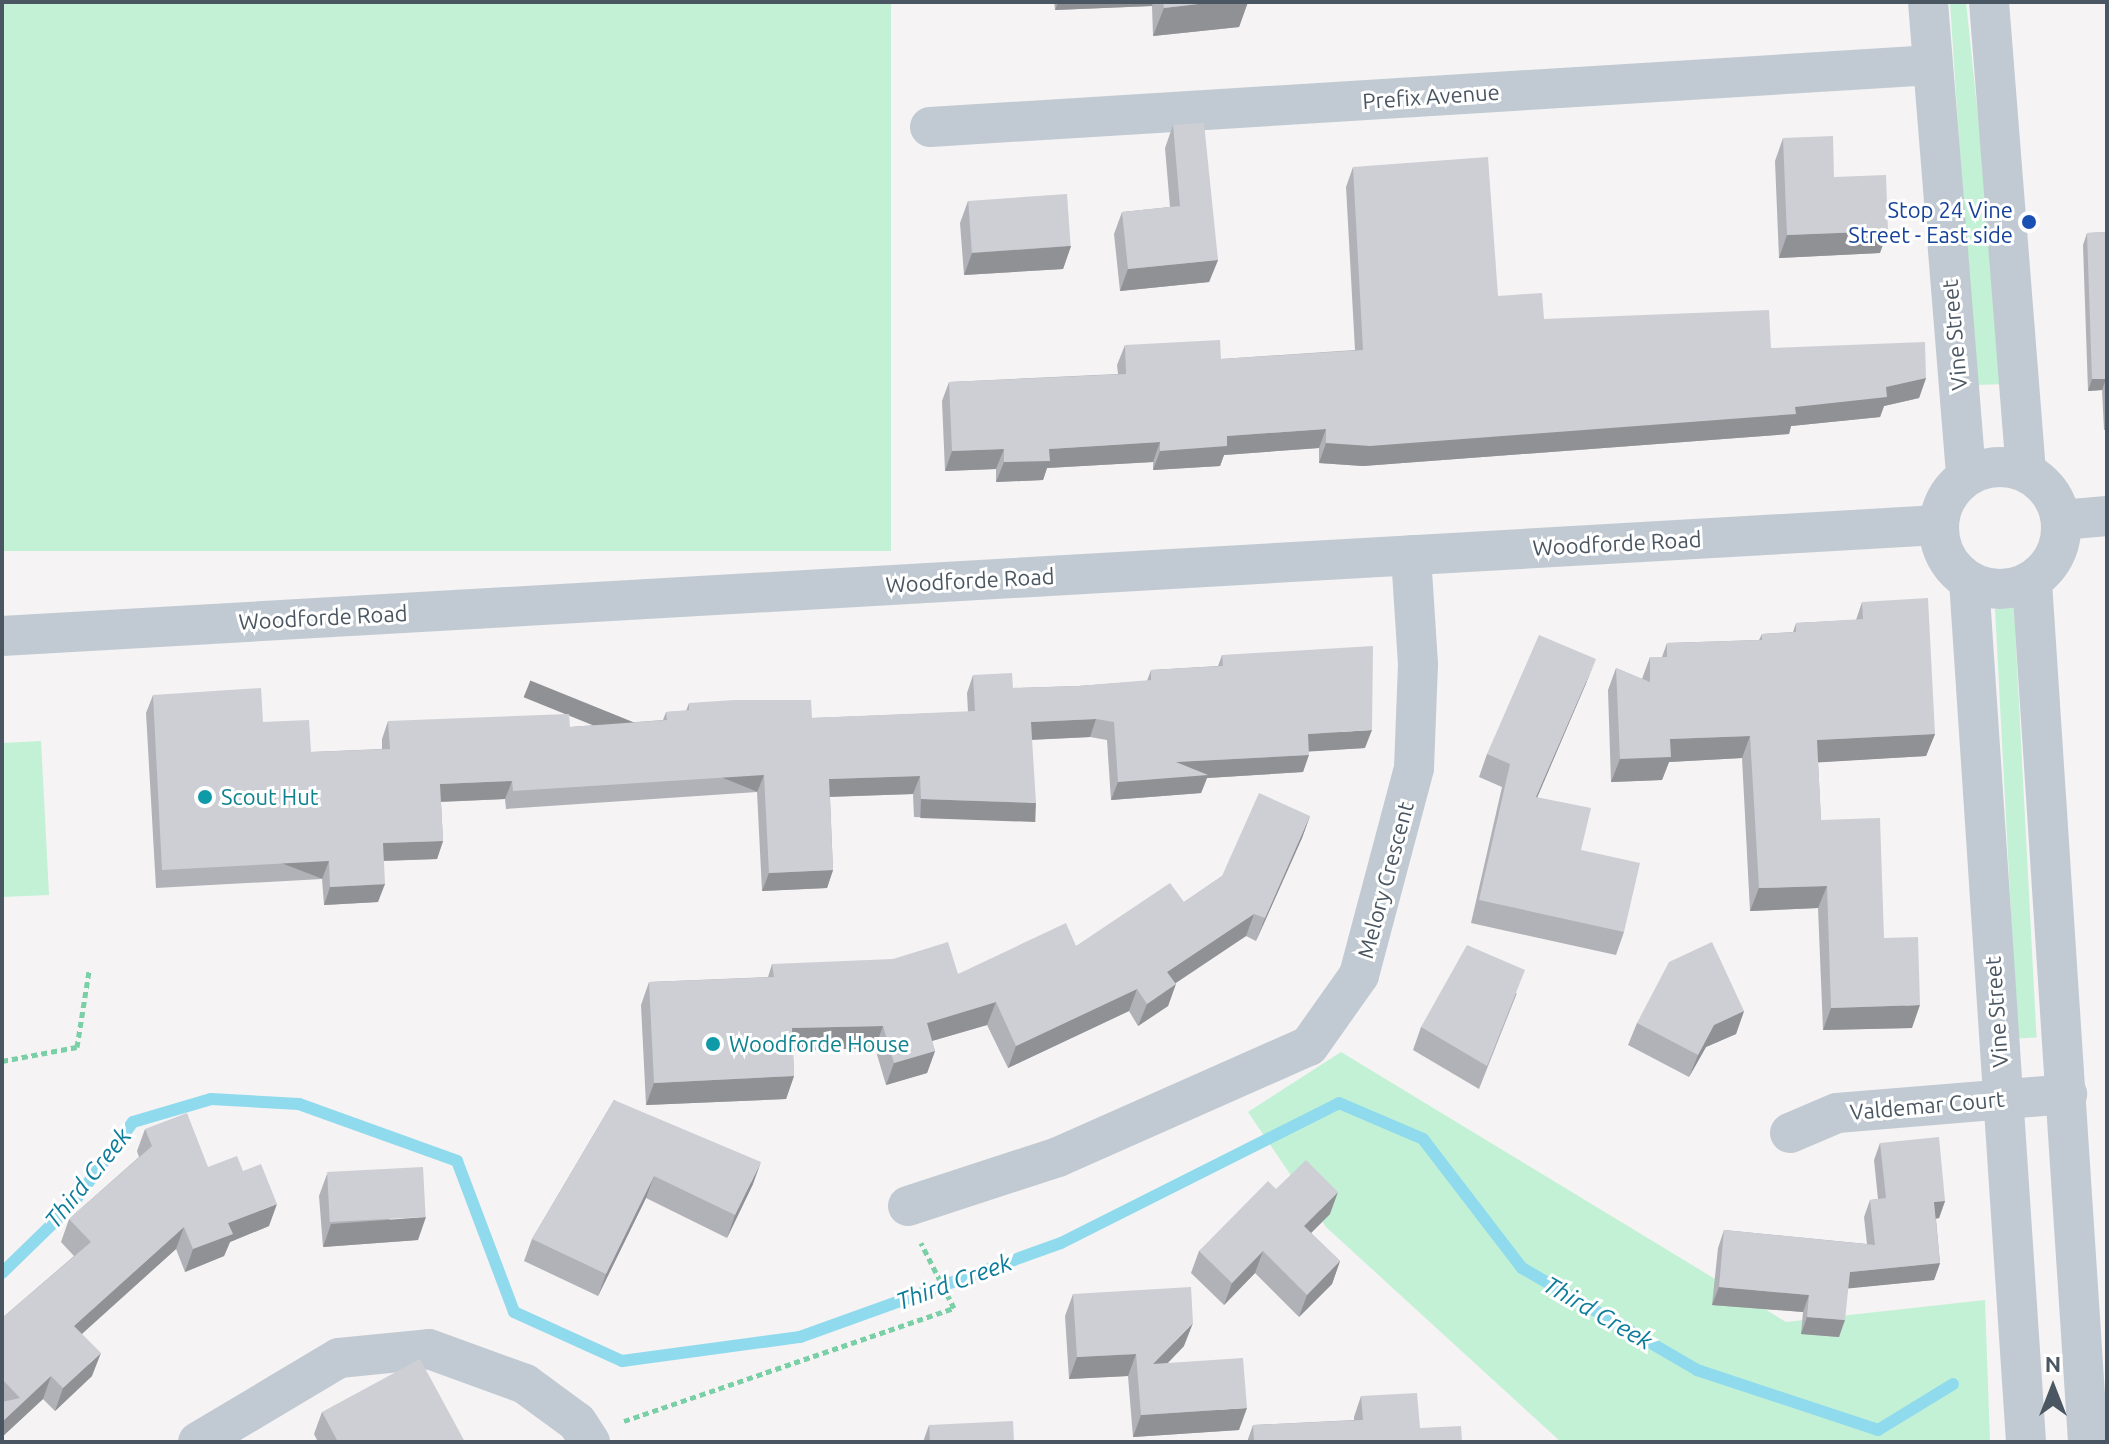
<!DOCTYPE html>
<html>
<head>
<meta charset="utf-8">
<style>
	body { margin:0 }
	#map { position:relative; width:2109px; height:1444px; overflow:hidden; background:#f5f3f3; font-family:Ubuntu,sans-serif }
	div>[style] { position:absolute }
	.green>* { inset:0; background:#c3f1d5; transform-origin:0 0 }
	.stream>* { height:12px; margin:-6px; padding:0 6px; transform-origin:6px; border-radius:6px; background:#90daee }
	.path>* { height:5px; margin-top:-2.5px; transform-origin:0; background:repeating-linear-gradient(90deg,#7ad0a6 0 6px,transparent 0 10px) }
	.street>* { height:40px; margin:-20px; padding:0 20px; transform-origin:20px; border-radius:20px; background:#c1cad2 }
	.street>.ring { margin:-20px; padding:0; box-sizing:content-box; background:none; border:40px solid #c1cad2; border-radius:50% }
	.wall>* { inset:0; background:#b0b2b7 }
	.shaded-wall>* { inset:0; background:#909195; transform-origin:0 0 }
	.building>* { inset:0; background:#cdcfd5; transform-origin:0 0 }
	.dots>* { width:22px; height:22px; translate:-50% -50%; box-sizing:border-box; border:4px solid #fff; border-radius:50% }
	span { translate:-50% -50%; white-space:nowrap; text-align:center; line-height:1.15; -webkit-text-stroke:6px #fff; paint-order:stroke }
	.street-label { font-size:22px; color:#4a5661 }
	.transit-label { font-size:22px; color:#164399 }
	.right { translate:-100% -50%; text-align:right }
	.culture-label { font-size:22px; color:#0d838f }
	.left { translate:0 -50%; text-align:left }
	.water-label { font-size:24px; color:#0c7c9b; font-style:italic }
	.frame { position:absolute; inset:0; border:4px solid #4a5661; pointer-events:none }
	.north { position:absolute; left:2013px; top:1348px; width:80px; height:80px; -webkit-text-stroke:6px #fff; paint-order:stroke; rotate:0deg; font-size:22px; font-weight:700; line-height:32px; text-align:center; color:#4a5661 }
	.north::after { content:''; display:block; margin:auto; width:28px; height:36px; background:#4a5661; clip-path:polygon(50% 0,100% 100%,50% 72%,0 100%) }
</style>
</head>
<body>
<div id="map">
	<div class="green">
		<i style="left:2px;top:2px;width:889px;height:549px"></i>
		<i style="clip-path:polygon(1950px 2px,1966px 2px,2006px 384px,1975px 385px)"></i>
		<i style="left:2014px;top:608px;width:430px;height:19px;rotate:87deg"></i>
		<i style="clip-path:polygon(41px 741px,49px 895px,2px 897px,2px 743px)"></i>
		<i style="clip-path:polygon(1341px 1052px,1786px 1322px,1985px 1300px,1990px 1442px,1561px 1442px,1326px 1227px,1248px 1112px)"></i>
	</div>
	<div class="stream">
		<i style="left:2px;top:1273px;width:96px;rotate:-44.2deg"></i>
		<i style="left:71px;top:1206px;width:104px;rotate:-53.6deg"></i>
		<i style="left:133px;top:1122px;width:81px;rotate:-16.4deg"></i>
		<i style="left:211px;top:1099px;width:88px;rotate:3.3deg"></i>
		<i style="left:299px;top:1104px;width:168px;rotate:19.8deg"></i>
		<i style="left:457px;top:1161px;width:161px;rotate:69.3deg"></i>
		<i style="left:514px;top:1312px;width:119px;rotate:24.4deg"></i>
		<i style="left:622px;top:1361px;width:180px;rotate:-7.7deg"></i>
		<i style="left:800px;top:1337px;width:277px;rotate:-19.8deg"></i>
		<i style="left:1061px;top:1243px;width:311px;rotate:-26.7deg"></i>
		<i style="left:1339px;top:1103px;width:91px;rotate:23.2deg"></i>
		<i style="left:1423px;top:1139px;width:163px;rotate:52.5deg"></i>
		<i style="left:1522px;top:1268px;width:203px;rotate:30.2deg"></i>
		<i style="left:1697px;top:1370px;width:191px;rotate:18.3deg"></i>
		<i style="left:1878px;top:1430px;width:88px;rotate:-31.5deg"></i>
	</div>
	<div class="path">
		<i style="left:2px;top:1061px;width:76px;rotate:-10.6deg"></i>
		<i style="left:77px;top:1047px;width:77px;rotate:-81deg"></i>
		<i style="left:624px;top:1421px;width:349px;rotate:-18.9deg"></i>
		<i style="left:954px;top:1308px;width:73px;rotate:-116.9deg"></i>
	</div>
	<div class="street">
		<i style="left:1928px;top:2px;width:476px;rotate:85.4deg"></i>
		<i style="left:1989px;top:2px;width:471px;rotate:85.5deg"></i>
		<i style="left:930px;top:127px;width:1004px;rotate:-3.54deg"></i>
		<i class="ring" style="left:1939px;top:467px;width:82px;height:82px"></i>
		<i style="left:2061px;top:520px;width:46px;rotate:-5deg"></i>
		<i style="left:1969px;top:581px;width:863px;rotate:86.21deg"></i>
		<i style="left:2032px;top:582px;width:862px;rotate:86.27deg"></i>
		<i style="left:2px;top:636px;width:1939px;rotate:-3.28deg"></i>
		<i style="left:1790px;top:1133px;width:51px;rotate:-23.1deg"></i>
		<i style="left:1837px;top:1113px;width:231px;rotate:-4.7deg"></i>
		<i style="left:908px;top:1206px;width:158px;rotate:-18.1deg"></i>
		<i style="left:1058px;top:1157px;width:274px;rotate:-23.9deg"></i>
		<i style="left:1309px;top:1046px;width:87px;rotate:-54.8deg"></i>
		<i style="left:1359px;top:975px;width:214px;rotate:-75.1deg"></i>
		<i style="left:1414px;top:768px;width:104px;rotate:-87.8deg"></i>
		<i style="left:1418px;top:664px;width:109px;rotate:-93.7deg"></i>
		<i style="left:198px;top:1442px;width:164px;rotate:-30.8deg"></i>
		<i style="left:339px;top:1358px;width:90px;rotate:-5.7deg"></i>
		<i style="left:429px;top:1349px;width:102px;rotate:20deg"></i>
		<i style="left:525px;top:1384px;width:64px;rotate:36.2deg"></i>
		<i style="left:577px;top:1422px;width:24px;rotate:57deg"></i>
	</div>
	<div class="wall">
		<i style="clip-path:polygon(1054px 2px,1248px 2px,1239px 27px,1153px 36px,1152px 6px,1055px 10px)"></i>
		<i style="clip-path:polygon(1173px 125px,1218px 260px,1209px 282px,1120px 291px,1114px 234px,1122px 212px,1170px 207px,1165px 148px)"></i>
		<i style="clip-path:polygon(1783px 138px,1880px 253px,1779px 258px,1775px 161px)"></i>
		<i style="clip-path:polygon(1353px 167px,1498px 296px,1544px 319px,1771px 348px,1926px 378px,1919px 398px,1884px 406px,1880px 417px,1791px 426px,1789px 434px,1363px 466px,1319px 463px,1319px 448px,1224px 455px,1220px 466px,1153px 470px,1153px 462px,1047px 468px,1043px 480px,996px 482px,996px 469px,945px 471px,942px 401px,949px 382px,1118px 374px,1117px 365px,1125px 345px,1221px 359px,1355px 350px,1346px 187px)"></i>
		<i style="clip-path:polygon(968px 201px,1071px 246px,1063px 269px,964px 275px,960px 223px)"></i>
		<i style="clip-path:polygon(2107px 232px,2107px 430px,2104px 430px,2102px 390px,2088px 391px,2083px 245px,2087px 233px)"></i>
		<i style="clip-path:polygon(1862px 602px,1935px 734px,1926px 756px,1818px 762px,1821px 820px,1884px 938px,1912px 1028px,1823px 1030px,1818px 908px,1750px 911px,1742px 758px,1669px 762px,1662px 780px,1611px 782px,1608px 690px,1616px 668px,1642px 679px,1650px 657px,1662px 657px,1667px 643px,1759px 640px,1762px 634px,1793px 632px,1796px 623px,1856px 620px)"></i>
		<i style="clip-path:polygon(1222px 655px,1365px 748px,1309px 751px,1303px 772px,1207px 778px,1201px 793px,1111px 800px,1107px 740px,1090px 737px,1032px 740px,1030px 821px,914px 817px,913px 794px,830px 797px,833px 870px,827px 888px,762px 891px,757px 792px,506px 809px,505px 799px,441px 802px,443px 841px,437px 859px,384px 861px,378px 902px,324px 905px,322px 879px,156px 888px,146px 713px,153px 695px,263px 722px,311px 752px,382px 749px,382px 739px,388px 721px,570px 727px,663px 720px,666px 712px,686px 711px,689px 703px,812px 718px,968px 712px,967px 693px,973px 675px,1013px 688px,1078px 686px,1147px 681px,1151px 670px,1218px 666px)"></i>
		<i style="clip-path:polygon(1587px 681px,1537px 797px,1581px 850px,1624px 932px,1616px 955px,1471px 923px,1502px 787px,1479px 777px,1487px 754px)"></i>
		<i style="clip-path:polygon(1310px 816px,1302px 838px,1256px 941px,1246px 936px,1176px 983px,1168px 1006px,1138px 1026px,1129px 1011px,1008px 1068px,987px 1025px,932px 1041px,935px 1051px,927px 1073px,886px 1085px,875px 1048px,793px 1050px,794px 1076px,786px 1099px,646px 1105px,641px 1005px,649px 982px,768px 977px,772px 964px,958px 974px,1076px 946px,1184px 902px)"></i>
		<i style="clip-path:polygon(1517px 993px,1479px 1089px,1413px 1050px,1421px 1027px)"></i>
		<i style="clip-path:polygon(1744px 1011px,1736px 1034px,1706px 1047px,1689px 1077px,1628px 1045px,1637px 1023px)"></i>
		<i style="clip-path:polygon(614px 1100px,753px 1184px,727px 1238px,646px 1198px,598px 1296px,524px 1261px,532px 1239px)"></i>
		<i style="clip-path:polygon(145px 1129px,208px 1167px,243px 1171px,269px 1226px,230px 1242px,224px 1256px,185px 1272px,176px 1249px,82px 1334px,92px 1376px,55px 1411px,43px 1399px,2px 1437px,2px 1318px,74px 1256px,61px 1242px,69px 1219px,139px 1157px,137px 1151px)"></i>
		<i style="clip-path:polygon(1880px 1143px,1945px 1201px,1939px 1218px,1936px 1219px,1940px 1263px,1934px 1280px,1848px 1288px,1839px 1337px,1801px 1334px,1803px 1312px,1712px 1305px,1718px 1248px,1724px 1230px,1867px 1244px,1864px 1217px,1870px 1200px,1878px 1199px,1874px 1160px)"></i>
		<i style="clip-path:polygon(327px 1174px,418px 1240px,323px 1247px,319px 1196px)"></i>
		<i style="clip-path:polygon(1276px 1189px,1330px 1214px,1311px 1233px,1340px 1261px,1332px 1284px,1299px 1317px,1255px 1273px,1224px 1305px,1191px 1273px,1199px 1251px)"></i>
		<i style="clip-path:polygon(1073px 1294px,1184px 1346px,1168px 1363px,1239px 1430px,1133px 1437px,1128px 1376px,1069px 1379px,1065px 1316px)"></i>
		<i style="clip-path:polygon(1361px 1396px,1420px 1428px,1462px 1442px,1247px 1442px,1253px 1425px,1354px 1420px,1354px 1417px)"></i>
		<i style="clip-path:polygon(322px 1412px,465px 1442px,318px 1442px,314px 1434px)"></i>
		<i style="clip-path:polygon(929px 1425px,1014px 1442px,923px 1442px)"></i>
	</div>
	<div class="shaded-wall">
		<i style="clip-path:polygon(1058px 2px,1153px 2px,1152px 6px,1055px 10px)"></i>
		<i style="clip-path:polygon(1215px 2px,1248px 2px,1239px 27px,1153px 36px,1164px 8px)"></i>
		<i style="clip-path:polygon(1888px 231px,1880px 253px,1779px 258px,1787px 235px)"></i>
		<i style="clip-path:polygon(1071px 246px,1063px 269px,964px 275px,972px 253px)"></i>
		<i style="clip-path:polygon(1218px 260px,1209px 282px,1120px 291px,1128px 269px)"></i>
		<i style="clip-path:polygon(1926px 378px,1919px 398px,1884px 406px,1880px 417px,1791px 426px,1789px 434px,1363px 466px,1319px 463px,1326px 443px,1795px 407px)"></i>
		<i style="clip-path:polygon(2092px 379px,2106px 379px,2102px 390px,2088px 391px)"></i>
		<i style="clip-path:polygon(1326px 429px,1319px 448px,1224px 455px,1220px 466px,1153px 470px,1160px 451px,1227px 436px)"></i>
		<i style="clip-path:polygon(1160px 442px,1153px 462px,1047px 468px,1043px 480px,996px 482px,1004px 462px,1049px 449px)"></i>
		<i style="clip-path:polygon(1004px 449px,996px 469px,945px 471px,952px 451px)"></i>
		<i style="clip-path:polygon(1596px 659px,1587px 681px,1528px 819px,1536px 797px)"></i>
		<i style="clip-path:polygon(1096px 719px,1090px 737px,1025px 740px,1031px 722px)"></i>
		<i style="clip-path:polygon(1372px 730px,1365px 748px,1302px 752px,1308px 734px)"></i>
		<i style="clip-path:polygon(1935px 734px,1926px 756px,1809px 763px,1817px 740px)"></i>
		<i style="clip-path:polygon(1750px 736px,1742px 758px,1669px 762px,1662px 780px,1611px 782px,1620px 759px,1670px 739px)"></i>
		<i style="clip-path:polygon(1309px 755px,1303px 772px,1207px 778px,1201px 793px,1111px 800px,1118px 782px,1176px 762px)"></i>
		<i style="left:764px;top:775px;width:18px;height:252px;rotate:112deg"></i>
		<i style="clip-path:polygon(920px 776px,913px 794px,822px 797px,829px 779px)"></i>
		<i style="clip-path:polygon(512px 781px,505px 799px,434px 802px,440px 784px)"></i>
		<i style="left:921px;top:799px;width:115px;height:19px;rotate:2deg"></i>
		<i style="clip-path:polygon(1310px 816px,1302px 838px,1256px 941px,1265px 918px)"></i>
		<i style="clip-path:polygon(443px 841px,437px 859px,376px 861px,383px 843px)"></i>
		<i style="left:329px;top:861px;width:19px;height:167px;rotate:111deg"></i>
		<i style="clip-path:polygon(833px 870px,827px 888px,762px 891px,769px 873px)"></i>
		<i style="clip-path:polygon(385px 884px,378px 902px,324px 905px,330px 887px)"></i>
		<i style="clip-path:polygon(1827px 886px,1818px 908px,1750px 911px,1759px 888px)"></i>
		<i style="clip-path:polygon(1254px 914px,1246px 936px,1159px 994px,1167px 972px)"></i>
		<i style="clip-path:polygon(1176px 984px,1168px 1006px,1138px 1026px,1147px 1004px)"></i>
		<i style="clip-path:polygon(1137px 989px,1129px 1011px,1008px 1068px,1016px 1046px)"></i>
		<i style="clip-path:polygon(996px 1002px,987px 1025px,918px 1045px,927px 1023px)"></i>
		<i style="clip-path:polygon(1920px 1005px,1912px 1028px,1823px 1030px,1831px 1008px)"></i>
		<i style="clip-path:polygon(1744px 1011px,1736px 1034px,1706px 1047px,1689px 1077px,1698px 1055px,1714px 1025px)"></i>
		<i style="clip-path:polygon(883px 1026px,875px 1048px,784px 1051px,792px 1028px)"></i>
		<i style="clip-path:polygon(935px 1051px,927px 1073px,886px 1085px,894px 1063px)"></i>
		<i style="clip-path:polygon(794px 1076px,786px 1099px,646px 1105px,654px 1083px)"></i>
		<i style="clip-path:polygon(761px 1162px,753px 1184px,727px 1238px,735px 1215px)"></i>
		<i style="clip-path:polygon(654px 1176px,646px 1198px,598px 1296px,606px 1274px)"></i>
		<i style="clip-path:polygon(1338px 1192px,1330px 1214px,1296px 1248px,1304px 1226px)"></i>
		<i style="clip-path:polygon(1945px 1201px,1939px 1218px,1928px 1219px,1934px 1202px)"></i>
		<i style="clip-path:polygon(277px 1204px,269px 1226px,230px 1242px,224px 1256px,185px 1272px,193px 1249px,228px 1223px)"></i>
		<i style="clip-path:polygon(426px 1217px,418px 1240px,323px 1247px,331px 1224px)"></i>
		<i style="clip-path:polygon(184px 1227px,176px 1249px,66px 1348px,74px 1326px)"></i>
		<i style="clip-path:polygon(1263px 1251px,1255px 1273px,1224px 1305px,1232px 1283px)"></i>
		<i style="clip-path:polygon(1340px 1261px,1332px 1284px,1299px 1317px,1307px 1295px)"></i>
		<i style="clip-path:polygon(1940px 1263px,1934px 1280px,1843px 1289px,1850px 1272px)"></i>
		<i style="clip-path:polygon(1719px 1287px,1809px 1295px,1803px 1312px,1712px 1305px)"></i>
		<i style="clip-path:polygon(1807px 1317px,1845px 1320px,1839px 1337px,1801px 1334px)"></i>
		<i style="clip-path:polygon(1193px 1323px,1184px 1346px,1145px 1386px,1153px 1364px)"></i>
		<i style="clip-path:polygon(101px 1353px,92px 1376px,55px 1411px,63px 1388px)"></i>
		<i style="clip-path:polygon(1136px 1354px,1128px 1376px,1069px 1379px,1077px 1357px)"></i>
		<i style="clip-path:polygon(51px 1376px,43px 1399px,2px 1437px,2px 1422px)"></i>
		<i style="clip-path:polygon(1247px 1408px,1239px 1430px,1133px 1437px,1141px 1415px)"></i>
	</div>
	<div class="building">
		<i style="clip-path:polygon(1163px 2px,1215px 2px,1164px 8px)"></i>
		<i style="clip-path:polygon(1204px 123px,1218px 260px,1128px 269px,1122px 212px,1180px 206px,1173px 125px)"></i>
		<i style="clip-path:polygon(1833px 136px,1834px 177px,1886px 175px,1888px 231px,1787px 235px,1783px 138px)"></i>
		<i style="clip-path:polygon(1488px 157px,1498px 296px,1542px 293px,1544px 319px,1769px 310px,1771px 348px,1925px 342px,1926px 378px,1886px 387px,1887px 397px,1795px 407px,1796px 414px,1370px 446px,1326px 443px,1326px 429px,1227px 436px,1227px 446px,1160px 451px,1160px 442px,1049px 449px,1050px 461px,1004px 462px,1004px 449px,952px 451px,949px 382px,1126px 374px,1125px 345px,1220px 340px,1221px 359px,1363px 350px,1353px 167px)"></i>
		<i style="left:1067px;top:194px;width:52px;height:99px;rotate:86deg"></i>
		<i style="clip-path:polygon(2107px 232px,2107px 400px,2106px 379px,2092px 379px,2087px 233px)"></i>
		<i style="clip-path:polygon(1928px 598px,1935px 734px,1817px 740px,1821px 820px,1880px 818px,1884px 938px,1918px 937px,1920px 1005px,1831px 1008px,1827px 886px,1759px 888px,1750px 736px,1670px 739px,1671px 757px,1620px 759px,1616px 668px,1650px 682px,1650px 657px,1667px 657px,1667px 643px,1762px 640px,1762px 634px,1796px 632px,1796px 623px,1863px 619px,1862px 602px)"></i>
		<i style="clip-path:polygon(1539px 635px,1596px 659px,1536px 797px,1591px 808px,1581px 850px,1640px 863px,1624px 932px,1479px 900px,1510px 764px,1487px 754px)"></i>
		<i style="clip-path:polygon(1373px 646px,1372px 730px,1308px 734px,1309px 755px,1176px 762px,1208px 775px,1118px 782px,1114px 722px,1096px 719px,1031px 722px,1036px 803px,921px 799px,920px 776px,829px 779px,833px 870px,769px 873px,764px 775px,513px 791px,512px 781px,440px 784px,443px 841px,383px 843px,385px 884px,330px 887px,329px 861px,162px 870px,153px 695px,261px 688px,263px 722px,309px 720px,311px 752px,390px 749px,388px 721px,569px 714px,570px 727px,667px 720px,666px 712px,689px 710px,689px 703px,735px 700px,811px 700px,812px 718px,975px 711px,973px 675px,1012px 673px,1013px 688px,1078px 686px,1151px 680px,1151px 670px,1223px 666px,1222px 655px)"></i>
		<i style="clip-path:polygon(1259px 793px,1310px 816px,1265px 918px,1254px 914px,1167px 972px,1176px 984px,1147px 1004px,1137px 989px,1016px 1046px,996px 1002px,927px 1023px,935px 1051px,894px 1063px,883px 1026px,792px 1028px,794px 1076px,654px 1083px,649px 982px,774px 977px,772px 964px,893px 959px,948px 942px,958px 974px,1066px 923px,1076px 946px,1170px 883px,1184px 902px,1222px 876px)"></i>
		<i style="clip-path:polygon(1712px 942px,1744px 1011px,1714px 1025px,1698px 1055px,1637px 1023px,1669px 962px)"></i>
		<i style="clip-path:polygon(1467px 945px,1525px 970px,1487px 1066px,1421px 1027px)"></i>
		<i style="clip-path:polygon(614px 1100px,761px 1162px,735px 1215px,654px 1176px,606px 1274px,532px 1239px)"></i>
		<i style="clip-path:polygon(187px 1113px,208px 1167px,237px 1156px,243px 1171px,261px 1164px,277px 1204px,228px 1223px,233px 1234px,193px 1249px,184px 1227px,74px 1326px,101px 1353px,63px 1388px,51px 1376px,2px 1422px,2px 1402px,20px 1398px,2px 1379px,2px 1318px,91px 1242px,69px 1219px,152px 1146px,145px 1129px)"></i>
		<i style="clip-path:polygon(1939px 1137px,1945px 1201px,1934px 1202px,1940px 1263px,1850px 1272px,1845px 1320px,1807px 1317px,1809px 1295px,1719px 1287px,1724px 1230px,1875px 1245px,1870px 1200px,1886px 1198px,1880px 1143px)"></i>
		<i style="clip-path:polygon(1306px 1160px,1338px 1192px,1304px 1226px,1340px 1261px,1307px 1295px,1263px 1251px,1232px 1283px,1199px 1251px,1268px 1181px,1276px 1189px)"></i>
		<i style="left:423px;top:1167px;width:50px;height:96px;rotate:87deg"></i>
		<i style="clip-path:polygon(1191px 1287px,1193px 1323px,1153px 1364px,1243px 1358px,1247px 1408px,1141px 1415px,1136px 1354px,1077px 1357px,1073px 1294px)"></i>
		<i style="clip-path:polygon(420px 1359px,465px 1442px,338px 1442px,322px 1412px)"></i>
		<i style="clip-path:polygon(1417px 1393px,1420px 1428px,1461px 1426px,1462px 1442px,1254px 1442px,1253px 1425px,1363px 1420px,1361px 1396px)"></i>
		<i style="clip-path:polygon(1013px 1421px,1014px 1442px,930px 1442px,929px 1425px)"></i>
	</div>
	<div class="dots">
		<i style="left:2029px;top:222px;background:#1a4fb4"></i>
		<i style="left:205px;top:797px;background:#0f9aa8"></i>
		<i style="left:713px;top:1044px;background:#0f9aa8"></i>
	</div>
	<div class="street-label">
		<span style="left:1431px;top:96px;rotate:-4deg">Prefix Avenue</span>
		<span style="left:1954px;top:335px;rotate:-95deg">Vine Street</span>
		<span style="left:1617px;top:543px;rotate:-3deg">Woodforde Road</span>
		<span style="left:970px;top:580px;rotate:-3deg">Woodforde Road</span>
		<span style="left:323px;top:617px;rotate:-3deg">Woodforde Road</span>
		<span style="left:1385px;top:880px;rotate:-75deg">Melory Crescent</span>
		<span style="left:1996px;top:1012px;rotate:-94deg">Vine Street</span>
		<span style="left:1927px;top:1105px;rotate:-5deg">Valdemar Court</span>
	</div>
	<div class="transit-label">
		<span class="right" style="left:2013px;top:222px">Stop 24 Vine<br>Street - East side</span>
	</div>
	<div class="culture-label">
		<span class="left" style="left:221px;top:797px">Scout Hut</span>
		<span class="left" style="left:729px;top:1044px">Woodforde House</span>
	</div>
	<div class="water-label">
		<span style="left:88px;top:1178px;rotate:-51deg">Third Creek</span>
		<span style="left:954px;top:1282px;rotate:-20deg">Third Creek</span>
		<span style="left:1598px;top:1313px;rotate:30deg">Third Creek</span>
	</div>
	<div class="frame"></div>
	<div class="north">N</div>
</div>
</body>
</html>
